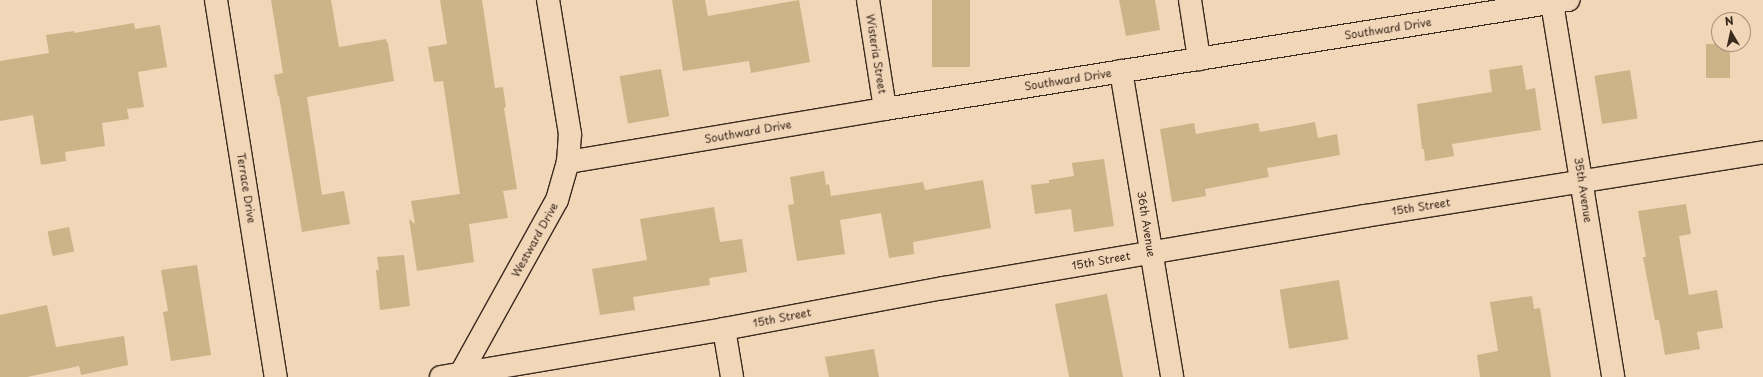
<!DOCTYPE html>
<html>
<head>
<meta charset="utf-8">
<style>
	body { margin:0 }
	#map { position:relative; width:1763px; height:377px; overflow:hidden; background:#f1d6b8; font-family:"Playpen Sans",sans-serif }
	div>[style] { position:absolute }
	.building>* { inset:0; background:#ceb389; transform-origin:0 0 }
	.roads { filter:drop-shadow(1px 0 #3b2a1e) drop-shadow(-1px 0 #3b2a1e) drop-shadow(0 1px #3b2a1e) drop-shadow(0 -1px #3b2a1e) }
	.minor>* { height:22px; margin:-11px; padding:0 11px; transform-origin:11px; border-radius:11px; background:#f1d6b8 }
	.major>* { height:22px; margin:-11px; padding:0 11px; transform-origin:11px; border-radius:11px; background:#f1d6b8 }
	span { translate:-50% -50%; white-space:nowrap; text-align:center; line-height:1.15; -webkit-text-stroke:3px #f1d6b8; paint-order:stroke }
	.street-label { font-size:11px; color:#3b2a1e }
	.north { position:absolute; left:1711px; top:12px; width:40px; height:40px; box-sizing:border-box; background:#f1d6b8; border:1px solid #a8917a; border-radius:50%; rotate:351deg; font-size:11px; font-weight:700; line-height:16px; text-align:center; color:#3b2a1e }
	.north::after { content:''; display:block; margin:auto; width:14px; height:18px; background:#3b2a1e; clip-path:polygon(50% 0,100% 100%,50% 72%,0 100%) }
</style>
</head>
<body>
<div id="map">
	<div class="building">
		<i style="clip-path:polygon(271px 0,331px 0,339px 47px,386px 39px,387px 43px,388px 43px,394px 81px,307px 97px,322px 195px,344px 191px,350px 224px,302px 232px,279px 96px,278px 96px,274px 75px,283px 73px)"></i>
		<i style="clip-path:polygon(440px 0,482px 0,495px 88px,503px 87px,506px 107px,504px 108px,517px 189px,503px 191px,508px 218px,469px 224px,474px 262px,417px 271px,409px 219px,415px 224px,411px 201px,460px 194px,443px 81px,434px 82px,428px 47px,447px 44px)"></i>
		<i style="clip-path:polygon(672px 0,705px 0,708px 16px,799px 0,810px 62px,751px 73px,749px 61px,683px 71px)"></i>
		<i style="left:932px;top:0;width:38px;height:67px"></i>
		<i style="clip-path:polygon(1119px 0,1155px 0,1160px 30px,1126px 36px)"></i>
		<i style="clip-path:polygon(134px 23px,135px 29px,160px 25px,167px 67px,138px 72px,144px 107px,127px 109px,129px 119px,102px 123px,105px 146px,65px 152px,66px 161px,41px 165px,33px 115px,0 121px,0 61px,49px 53px,46px 35px,74px 31px,74px 33px)"></i>
		<i style="left:1706px;top:44px;width:24px;height:34px"></i>
		<i style="clip-path:polygon(1522px 65px,1526px 90px,1535px 88px,1541px 130px,1452px 144px,1454px 156px,1425px 161px,1424px 149px,1422px 149px,1417px 104px,1492px 92px,1489px 70px)"></i>
		<i style="left:661px;top:69px;width:48px;height:42px;rotate:80deg"></i>
		<i style="left:1630px;top:70px;width:49px;height:36px;rotate:81deg"></i>
		<i style="clip-path:polygon(1315px 122px,1318px 138px,1337px 134px,1340px 155px,1267px 168px,1269px 177px,1205px 189px,1206px 196px,1172px 202px,1160px 129px,1194px 123px,1196px 134px,1258px 123px,1260px 132px)"></i>
		<i style="clip-path:polygon(1104px 159px,1114px 226px,1074px 232px,1071px 209px,1035px 214px,1031px 185px,1049px 183px,1049px 180px,1074px 176px,1072px 163px)"></i>
		<i style="clip-path:polygon(824px 171px,826px 185px,829px 184px,831px 196px,923px 182px,925px 190px,983px 180px,991px 228px,913px 242px,914px 254px,889px 258px,881px 213px,840px 220px,845px 254px,797px 261px,788px 205px,794px 204px,790px 177px)"></i>
		<i style="clip-path:polygon(1686px 204px,1691px 234px,1679px 236px,1689px 295px,1717px 290px,1723px 328px,1697px 332px,1700px 349px,1665px 355px,1659px 320px,1655px 320px,1643px 257px,1646px 257px,1638px 211px)"></i>
		<i style="clip-path:polygon(714px 207px,720px 242px,742px 239px,747px 272px,709px 278px,710px 285px,633px 297px,635px 310px,600px 315px,592px 269px,647px 260px,640px 219px)"></i>
		<i style="left:69px;top:227px;width:25px;height:22px;rotate:78deg"></i>
		<i style="clip-path:polygon(404px 255px,410px 306px,380px 310px,376px 270px,379px 270px,377px 257px)"></i>
		<i style="clip-path:polygon(197px 265px,211px 355px,171px 361px,163px 312px,168px 311px,161px 270px)"></i>
		<i style="left:1339px;top:280px;width:60px;height:60px;rotate:81deg"></i>
		<i style="left:1107px;top:294px;width:85px;height:53px;rotate:79deg"></i>
		<i style="clip-path:polygon(1532px 296px,1534px 309px,1540px 308px,1551px 377px,1480px 377px,1477px 355px,1498px 351px,1490px 302px)"></i>
		<i style="clip-path:polygon(47px 305px,56px 347px,124px 336px,128px 365px,81px 375px,79px 366px,27px 377px,0 377px,0 315px)"></i>
		<i style="clip-path:polygon(874px 349px,879px 377px,829px 377px,825px 357px)"></i>
	</div>
	<div class="roads">
		<div class="minor">
			<i style="left:216px;top:0;width:382px;rotate:81deg"></i>
			<i style="left:868px;top:0;width:110px;rotate:81.1deg"></i>
			<i style="left:1190px;top:0;width:60px;rotate:81.3deg"></i>
			<i style="left:1552px;top:3px;width:379px;rotate:80.7deg"></i>
			<i style="left:1121px;top:71px;width:310px;rotate:80.5deg"></i>
			<i style="left:568px;top:162px;width:321px;rotate:-9.5deg"></i>
			<i style="left:885px;top:109px;width:692px;rotate:-9.07deg"></i>
			<i style="left:724px;top:329px;width:49px;rotate:80.5deg"></i>
			<i style="left:460px;top:377px;width:4px;rotate:-76deg"></i>
			<i style="left:461px;top:373px;width:198px;rotate:-61deg"></i>
			<i style="left:557px;top:200px;width:40px;rotate:-74deg"></i>
			<i style="left:568px;top:162px;width:28px;rotate:-86deg"></i>
			<i style="left:570px;top:134px;width:136px;rotate:-99.3deg"></i>
		</div>
		<div class="major">
			<i style="left:441px;top:377px;width:287px;rotate:-9.6deg"></i>
			<i style="left:724px;top:329px;width:224px;rotate:-10.6deg"></i>
			<i style="left:944px;top:288px;width:427px;rotate:-9.7deg"></i>
			<i style="left:1365px;top:216px;width:403px;rotate:-9.1deg"></i>
		</div>
	</div>
	<div class="street-label">
		<span style="left:1388px;top:29px;rotate:-9deg">Southward Drive</span>
		<span style="left:876px;top:54px;rotate:81deg">Wisteria Street</span>
		<span style="left:1068px;top:80px;rotate:-9deg">Southward Drive</span>
		<span style="left:748px;top:132px;rotate:-10deg">Southward Drive</span>
		<span style="left:246px;top:188px;rotate:81deg">Terrace Drive</span>
		<span style="left:1583px;top:190px;rotate:81deg">35th Avenue</span>
		<span style="left:1421px;top:207px;rotate:-9deg">15th Street</span>
		<span style="left:1146px;top:224px;rotate:81deg">36th Avenue</span>
		<span style="left:535px;top:240px;rotate:-61deg">Westward Drive</span>
		<span style="left:1101px;top:261px;rotate:-10deg">15th Street</span>
		<span style="left:782px;top:318px;rotate:-11deg">15th Street</span>
	</div>
	<div class="north">N</div>
</div>
</body>
</html>
